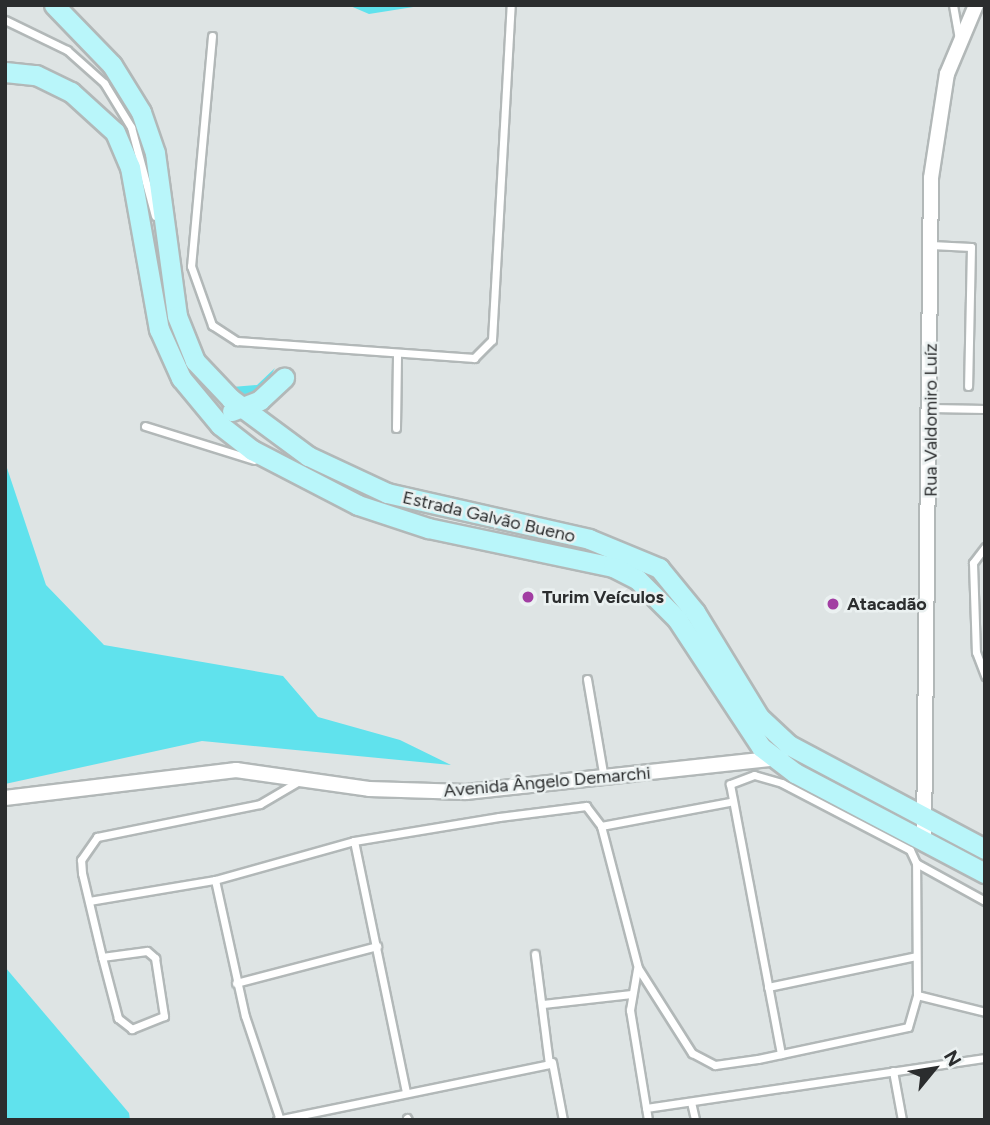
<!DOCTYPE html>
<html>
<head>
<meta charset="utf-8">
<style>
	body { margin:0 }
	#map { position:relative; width:990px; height:1125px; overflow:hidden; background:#dee4e4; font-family:Figtree,sans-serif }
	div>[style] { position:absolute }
	.green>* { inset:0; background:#60e2ed }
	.roads { filter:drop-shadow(2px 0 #b2b8b8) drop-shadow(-2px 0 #b2b8b8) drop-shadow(0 2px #b2b8b8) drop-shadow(0 -2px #b2b8b8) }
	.lane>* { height:7px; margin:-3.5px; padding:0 3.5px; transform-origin:3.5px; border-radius:3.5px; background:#fff }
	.street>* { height:14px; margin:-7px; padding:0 7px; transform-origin:7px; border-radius:7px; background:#fff }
	.secondary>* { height:19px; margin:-9.5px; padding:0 9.5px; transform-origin:9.5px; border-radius:9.5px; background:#b9f6fa }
	.dots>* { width:19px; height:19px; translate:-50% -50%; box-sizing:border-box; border:4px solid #ebf1f1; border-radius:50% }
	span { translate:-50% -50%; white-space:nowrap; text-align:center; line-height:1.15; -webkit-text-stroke:5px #ebf1f1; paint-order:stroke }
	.street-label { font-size:18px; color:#2b2d2e }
	.poi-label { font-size:18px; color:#2b2d2e; font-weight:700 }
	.left { translate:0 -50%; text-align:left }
	.frame { position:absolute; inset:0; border:7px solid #2b2d2e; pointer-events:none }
	.north { position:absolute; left:899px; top:1034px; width:70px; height:70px; -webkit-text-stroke:5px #ebf1f1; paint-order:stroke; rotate:60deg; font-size:19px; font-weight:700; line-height:28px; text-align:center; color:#2b2d2e }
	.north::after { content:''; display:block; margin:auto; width:24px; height:32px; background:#2b2d2e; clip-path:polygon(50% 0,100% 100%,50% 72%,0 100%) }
</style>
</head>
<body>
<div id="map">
	<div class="green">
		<i style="clip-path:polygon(348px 5px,426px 5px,369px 14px)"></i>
		<i style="clip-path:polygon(275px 368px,263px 389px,243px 397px,232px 387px,257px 385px)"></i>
		<i style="clip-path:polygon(5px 462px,46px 585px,104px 645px,283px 676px,318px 717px,400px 740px,451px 765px,202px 741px,5px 784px)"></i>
		<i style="clip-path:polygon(5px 967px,129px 1113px,130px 1120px,5px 1120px)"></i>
	</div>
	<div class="roads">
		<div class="lane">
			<i style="left:953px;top:5px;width:34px;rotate:80deg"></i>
			<i style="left:5px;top:20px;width:69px;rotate:25.8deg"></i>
			<i style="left:67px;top:50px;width:50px;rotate:41.7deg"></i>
			<i style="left:104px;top:83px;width:52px;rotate:58.5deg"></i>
			<i style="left:131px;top:127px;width:92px;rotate:74.9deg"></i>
			<i style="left:212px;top:36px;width:231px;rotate:95.2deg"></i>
			<i style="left:191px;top:266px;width:63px;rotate:70.4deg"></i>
			<i style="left:212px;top:325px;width:30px;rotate:33deg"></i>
			<i style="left:237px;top:341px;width:238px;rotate:4.1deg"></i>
			<i style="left:474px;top:358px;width:25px;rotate:-45deg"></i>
			<i style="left:492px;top:340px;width:336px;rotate:-86.8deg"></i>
			<i style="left:931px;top:245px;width:40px;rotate:2.9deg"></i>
			<i style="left:971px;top:247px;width:139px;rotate:91.2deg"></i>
			<i style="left:931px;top:408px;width:54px;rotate:1.1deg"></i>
			<i style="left:145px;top:426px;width:114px;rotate:17.3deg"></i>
			<i style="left:396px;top:428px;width:73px;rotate:-89.2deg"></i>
			<i style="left:985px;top:547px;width:20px;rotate:127deg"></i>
			<i style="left:973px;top:563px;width:89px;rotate:88.1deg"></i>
			<i style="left:976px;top:652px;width:26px;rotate:69deg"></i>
			<i style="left:587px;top:679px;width:100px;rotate:80.3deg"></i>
			<i style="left:601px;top:826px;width:147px;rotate:75.4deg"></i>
			<i style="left:638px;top:968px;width:101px;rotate:57.6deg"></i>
			<i style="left:692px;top:1053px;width:26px;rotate:28deg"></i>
			<i style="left:715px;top:1065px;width:43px;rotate:-7.9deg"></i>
			<i style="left:758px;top:1059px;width:153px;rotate:-12deg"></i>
			<i style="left:908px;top:1027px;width:33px;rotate:-74deg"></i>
			<i style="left:917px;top:995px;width:132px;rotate:-90.4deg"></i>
			<i style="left:916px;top:863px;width:14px;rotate:-115deg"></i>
			<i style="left:910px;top:850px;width:144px;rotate:-152.4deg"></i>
			<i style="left:782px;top:783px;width:29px;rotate:-164deg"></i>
			<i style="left:754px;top:775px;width:26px;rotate:159deg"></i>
			<i style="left:730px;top:784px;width:275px;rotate:79.3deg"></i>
			<i style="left:354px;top:841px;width:256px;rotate:78.3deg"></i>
			<i style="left:916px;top:863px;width:79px;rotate:28.8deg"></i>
			<i style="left:215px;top:880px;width:139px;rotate:77.6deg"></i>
			<i style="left:245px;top:1016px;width:110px;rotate:71.4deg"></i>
			<i style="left:89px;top:901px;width:128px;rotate:-9.5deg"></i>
			<i style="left:215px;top:880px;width:144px;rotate:-15.7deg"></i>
			<i style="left:354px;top:841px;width:147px;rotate:-9.4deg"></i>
			<i style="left:499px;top:817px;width:88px;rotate:-7.2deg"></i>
			<i style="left:586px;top:806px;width:25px;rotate:53deg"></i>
			<i style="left:601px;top:826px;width:130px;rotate:-10.6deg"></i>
			<i style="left:102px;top:957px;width:45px;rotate:-7.6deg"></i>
			<i style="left:147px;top:951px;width:11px;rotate:41deg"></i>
			<i style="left:155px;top:958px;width:59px;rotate:81.2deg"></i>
			<i style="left:164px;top:1016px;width:35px;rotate:158deg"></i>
			<i style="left:132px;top:1029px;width:18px;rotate:-142deg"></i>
			<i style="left:118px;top:1018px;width:63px;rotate:-104.7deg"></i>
			<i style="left:102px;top:957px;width:86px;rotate:-103.4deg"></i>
			<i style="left:82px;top:873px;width:13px;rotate:-94deg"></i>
			<i style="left:81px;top:860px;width:28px;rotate:-55deg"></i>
			<i style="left:97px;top:837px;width:166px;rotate:-11.4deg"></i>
			<i style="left:260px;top:804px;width:45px;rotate:-30.5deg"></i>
			<i style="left:637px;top:969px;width:42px;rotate:99.7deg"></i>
			<i style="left:630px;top:1010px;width:111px;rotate:80.7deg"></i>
			<i style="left:236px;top:983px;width:146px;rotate:-14.7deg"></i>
			<i style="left:768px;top:987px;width:151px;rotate:-11.8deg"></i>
			<i style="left:917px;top:995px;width:70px;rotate:14deg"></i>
			<i style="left:543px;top:1004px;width:89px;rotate:-6.5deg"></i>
			<i style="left:552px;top:1062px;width:59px;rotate:79.3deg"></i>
			<i style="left:893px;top:1071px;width:50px;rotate:79.6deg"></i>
			<i style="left:691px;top:1102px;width:18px;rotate:77deg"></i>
			<i style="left:646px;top:1108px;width:343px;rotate:-8.4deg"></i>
			<i style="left:407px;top:1118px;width:2px;rotate:63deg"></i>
			<i style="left:277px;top:1120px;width:278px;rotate:-11.6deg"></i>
			<i style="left:549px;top:1064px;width:111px;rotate:-97.3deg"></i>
		</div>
		<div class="street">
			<i style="left:5px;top:798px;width:233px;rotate:-6.9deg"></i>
			<i style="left:236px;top:770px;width:134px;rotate:8.1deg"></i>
			<i style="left:369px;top:789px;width:97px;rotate:1.8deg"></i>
			<i style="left:466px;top:792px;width:317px;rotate:-6.2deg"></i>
			<i style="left:924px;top:841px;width:663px;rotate:-89.4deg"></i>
			<i style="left:931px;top:178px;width:105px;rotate:-81.3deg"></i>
			<i style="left:947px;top:74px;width:75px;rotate:-67.2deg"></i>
		</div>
		<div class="secondary">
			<i style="left:54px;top:5px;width:83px;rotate:46deg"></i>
			<i style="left:112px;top:65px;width:55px;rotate:58.3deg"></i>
			<i style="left:141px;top:112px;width:43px;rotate:71.1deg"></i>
			<i style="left:155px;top:153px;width:164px;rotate:82.3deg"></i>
			<i style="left:177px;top:316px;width:48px;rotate:68.2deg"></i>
			<i style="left:195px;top:361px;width:52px;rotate:46.5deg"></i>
			<i style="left:231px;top:399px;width:96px;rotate:36.5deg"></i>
			<i style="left:308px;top:456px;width:87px;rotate:25.1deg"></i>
			<i style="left:387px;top:493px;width:207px;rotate:12.8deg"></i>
			<i style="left:589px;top:539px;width:76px;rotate:22.5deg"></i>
			<i style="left:659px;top:568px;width:57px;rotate:50.7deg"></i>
			<i style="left:695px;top:612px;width:123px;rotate:58.6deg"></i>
			<i style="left:759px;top:717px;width:41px;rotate:43deg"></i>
			<i style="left:789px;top:745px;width:222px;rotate:28deg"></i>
			<i style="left:5px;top:72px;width:31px;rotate:6deg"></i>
			<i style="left:36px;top:75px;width:39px;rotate:26deg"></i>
			<i style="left:71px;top:92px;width:59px;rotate:42.3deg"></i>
			<i style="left:115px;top:132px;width:38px;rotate:67deg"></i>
			<i style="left:130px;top:167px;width:165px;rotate:79.9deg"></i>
			<i style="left:159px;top:329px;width:54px;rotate:65.8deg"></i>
			<i style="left:181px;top:378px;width:61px;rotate:50.3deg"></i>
			<i style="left:220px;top:425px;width:41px;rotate:38deg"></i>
			<i style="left:252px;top:450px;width:119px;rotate:27.4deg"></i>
			<i style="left:358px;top:505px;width:74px;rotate:18.2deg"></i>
			<i style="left:428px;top:528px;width:189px;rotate:11.9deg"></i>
			<i style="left:613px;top:567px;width:27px;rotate:27deg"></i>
			<i style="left:637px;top:579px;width:57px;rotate:45deg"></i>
			<i style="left:677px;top:619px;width:153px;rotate:56.7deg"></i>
			<i style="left:761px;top:747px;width:43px;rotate:37.4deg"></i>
			<i style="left:795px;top:773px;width:215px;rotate:27.8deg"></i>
			<i style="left:232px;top:411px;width:30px;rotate:-21deg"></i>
			<i style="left:260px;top:400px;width:33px;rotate:-43deg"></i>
		</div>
	</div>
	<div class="dots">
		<i style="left:528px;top:597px;background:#a23ea3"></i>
		<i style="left:833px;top:604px;background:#a23ea3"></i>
	</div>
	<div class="street-label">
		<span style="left:931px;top:420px;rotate:-90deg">Rua Valdomiro Luíz</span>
		<span style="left:489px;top:517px;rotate:13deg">Estrada Galvão Bueno</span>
		<span style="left:547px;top:782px;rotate:-5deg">Avenida Ângelo Demarchi</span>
	</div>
	<div class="poi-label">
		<span class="left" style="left:542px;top:597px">Turim Veículos</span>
		<span class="left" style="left:847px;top:604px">Atacadão</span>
	</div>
	<div class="frame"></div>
	<div class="north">N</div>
</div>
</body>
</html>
